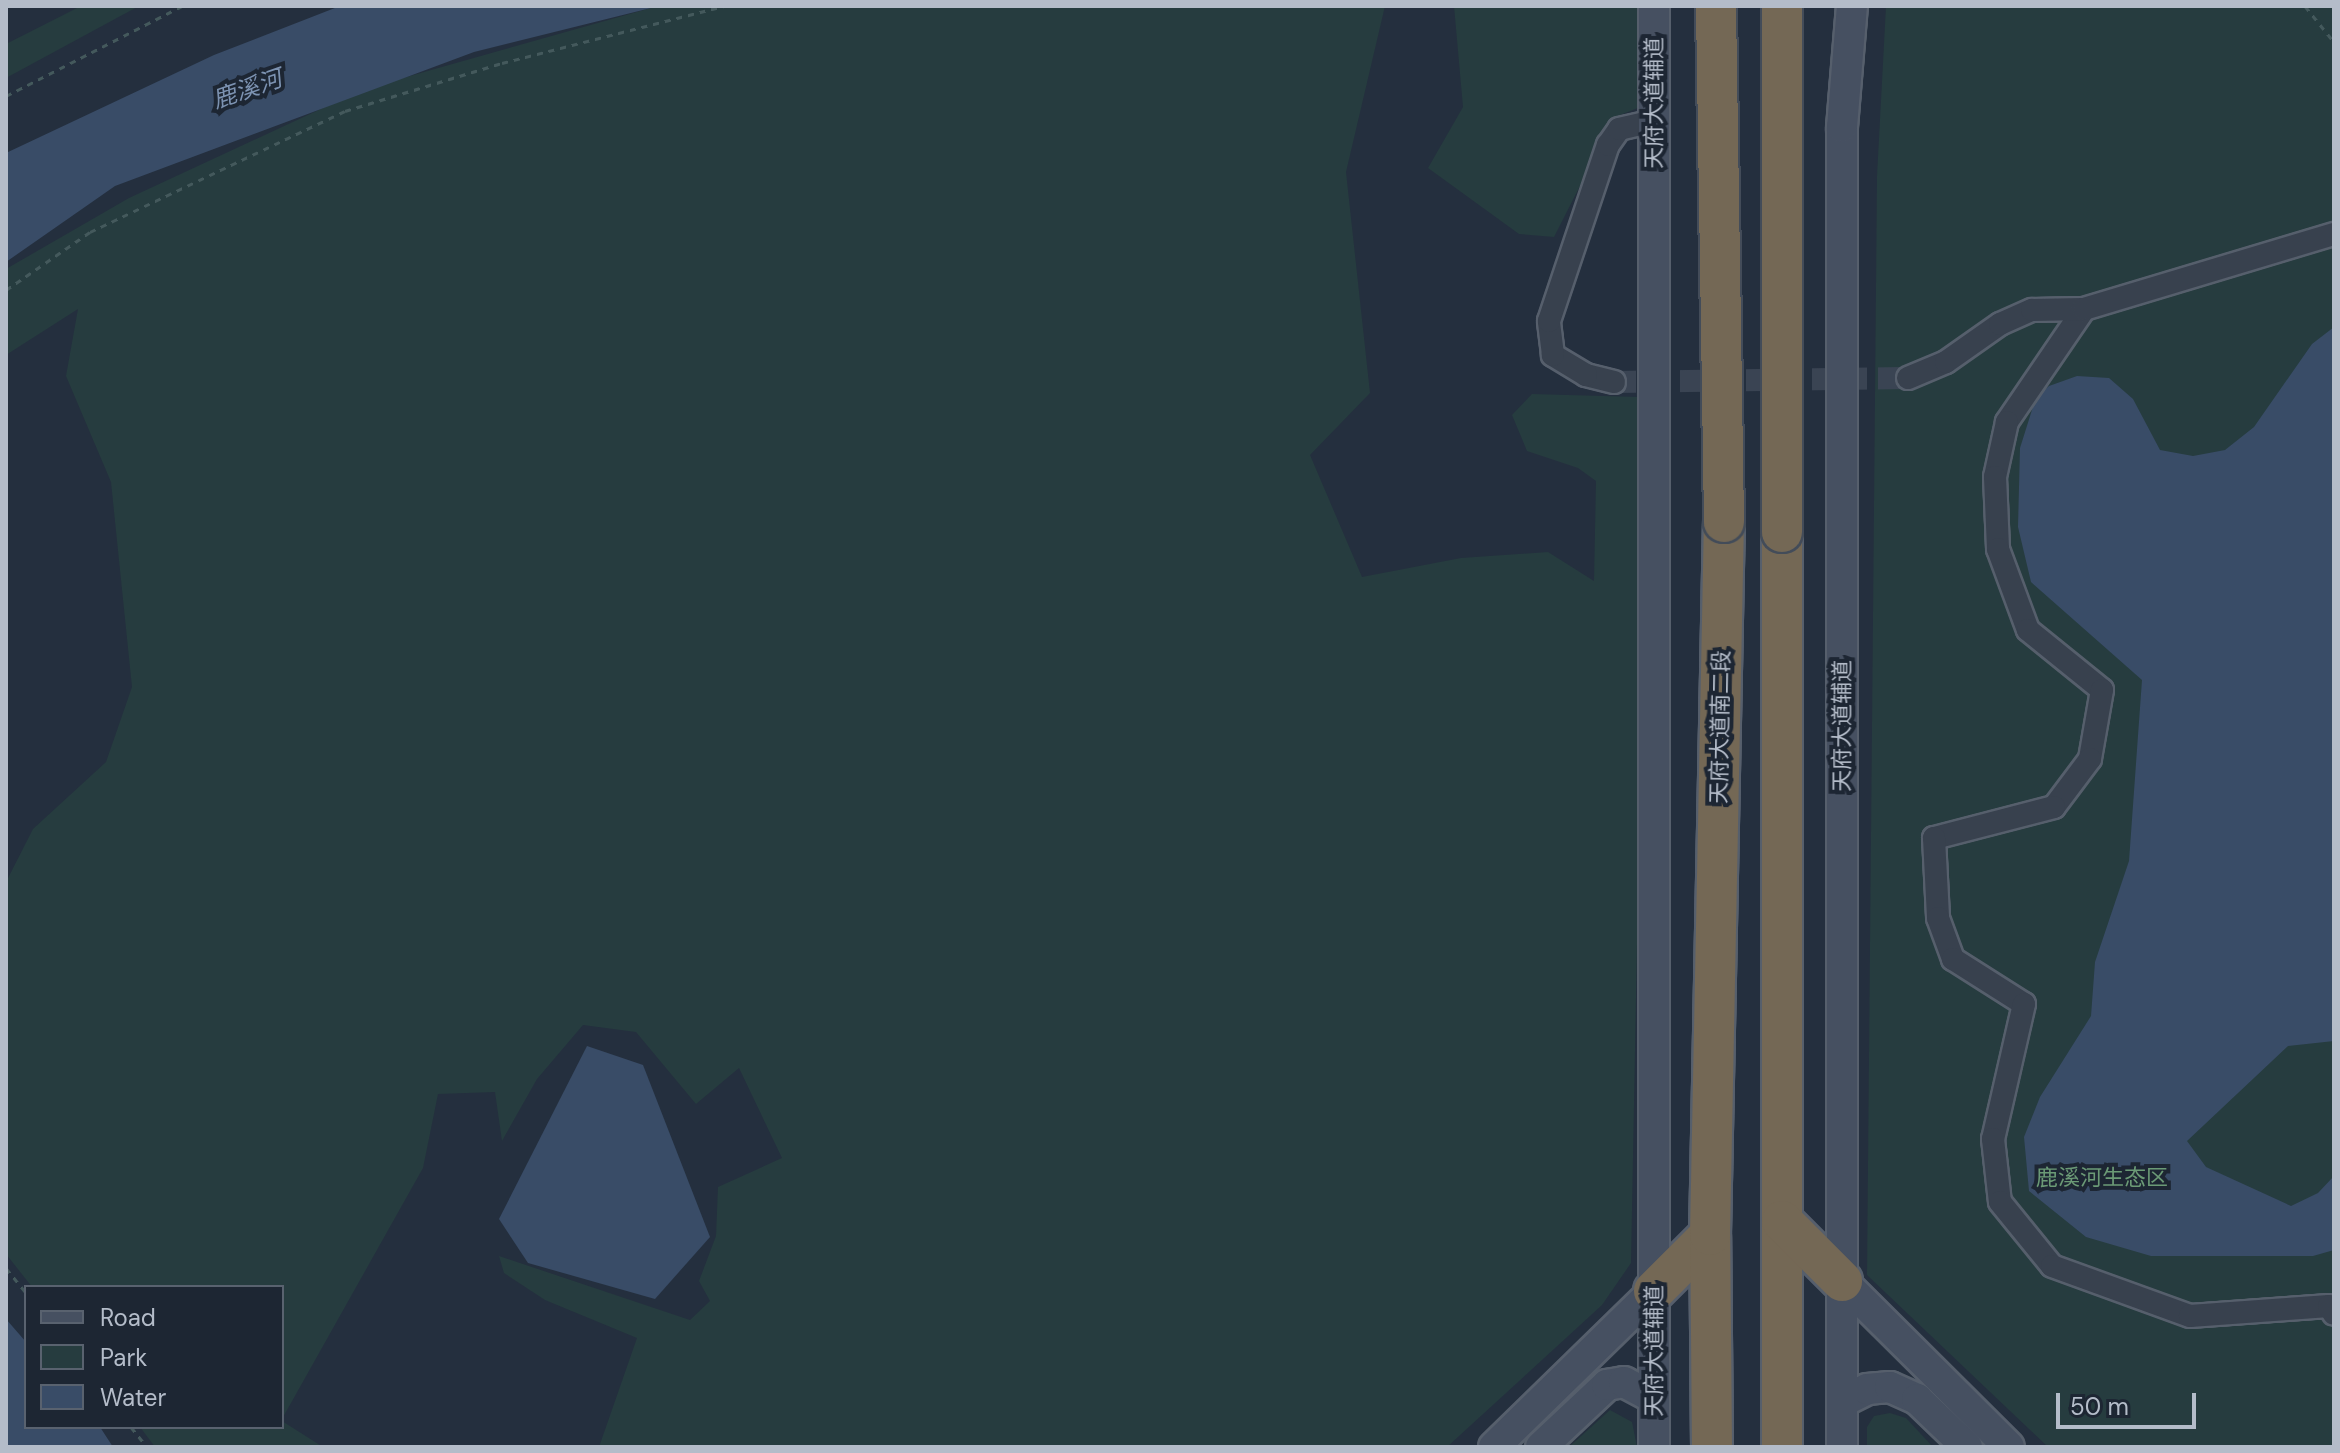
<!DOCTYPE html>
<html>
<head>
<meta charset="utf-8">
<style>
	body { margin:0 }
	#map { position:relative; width:2340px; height:1453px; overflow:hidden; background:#242f3e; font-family:"DM Sans","Noto Sans SC",sans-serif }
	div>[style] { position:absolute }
	.green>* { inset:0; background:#263c3f }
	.water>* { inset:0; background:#394c67 }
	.street-tunnel>* { height:22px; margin-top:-11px; transform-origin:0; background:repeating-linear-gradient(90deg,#3a4453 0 22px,transparent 0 33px) }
	.path>* { height:3px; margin-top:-1.5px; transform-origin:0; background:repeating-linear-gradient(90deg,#44595c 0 6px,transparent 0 12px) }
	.roads { filter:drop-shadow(2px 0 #565f6c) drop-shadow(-2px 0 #565f6c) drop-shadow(0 2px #565f6c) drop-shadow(0 -2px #565f6c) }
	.street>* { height:22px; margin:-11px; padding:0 11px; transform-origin:11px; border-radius:11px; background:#38414e }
	.secondary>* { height:30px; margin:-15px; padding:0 15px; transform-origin:15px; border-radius:15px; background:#465061 }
	.highway>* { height:40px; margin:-20px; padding:0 20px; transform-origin:20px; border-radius:20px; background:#746855 }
	.bridges { filter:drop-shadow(2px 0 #434c59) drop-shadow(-2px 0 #434c59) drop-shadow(0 2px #434c59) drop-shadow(0 -2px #434c59) }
	.highway-bridge>* { height:40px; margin:-20px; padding:0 20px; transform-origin:20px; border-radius:20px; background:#746855 }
	span { translate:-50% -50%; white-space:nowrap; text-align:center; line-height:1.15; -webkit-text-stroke:8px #1d2633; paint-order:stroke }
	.street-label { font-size:22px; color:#b4bcc9 }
	.park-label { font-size:22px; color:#6b9a76 }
	.water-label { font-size:24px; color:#7c92b1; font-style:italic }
	.frame { position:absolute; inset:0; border:8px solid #b4bcc9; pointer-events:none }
	.legend { position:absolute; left:24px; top:1285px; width:260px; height:144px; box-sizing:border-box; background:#1d2633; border:2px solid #59626f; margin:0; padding:10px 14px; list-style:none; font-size:24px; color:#b4bcc9 }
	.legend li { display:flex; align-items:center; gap:16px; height:40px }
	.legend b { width:40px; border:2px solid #59626f }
	.scale { position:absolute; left:2056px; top:1393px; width:140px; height:36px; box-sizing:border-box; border:4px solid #b4bcc9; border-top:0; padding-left:10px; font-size:24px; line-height:28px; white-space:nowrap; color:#b4bcc9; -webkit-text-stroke:6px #1d2633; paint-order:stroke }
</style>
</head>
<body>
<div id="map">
	<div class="green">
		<i style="clip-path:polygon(81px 6px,139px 6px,6px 78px,6px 44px)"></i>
		<i style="clip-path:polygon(658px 6px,1385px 6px,1346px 172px,1370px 393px,1310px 455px,1362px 577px,1461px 558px,1548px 552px,1594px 581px,1596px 481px,1578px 468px,1527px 451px,1512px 415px,1532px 394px,1639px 397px,1644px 571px,1631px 1263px,1602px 1305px,1447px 1447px,599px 1447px,637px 1338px,545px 1300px,504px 1273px,499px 1256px,690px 1320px,710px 1301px,699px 1281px,716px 1236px,718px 1187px,782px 1158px,739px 1068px,696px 1104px,636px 1032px,583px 1025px,537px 1079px,502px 1141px,495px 1092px,438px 1094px,423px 1168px,282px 1419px,282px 1287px,32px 1287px,6px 1254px,6px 882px,33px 829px,106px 762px,132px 687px,111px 482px,66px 376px,78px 309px,6px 355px,6px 269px,129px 198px,364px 89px)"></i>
		<i style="clip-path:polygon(1454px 6px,1642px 6px,1648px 104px,1615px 117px,1554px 237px,1519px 234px,1428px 168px,1463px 107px)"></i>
		<i style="clip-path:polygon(1886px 6px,2334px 6px,2334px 1447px,2048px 1447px,1867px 1275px,1877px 176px)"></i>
		<i style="clip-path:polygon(1610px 1410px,1632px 1422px,1637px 1447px,1569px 1447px)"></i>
		<i style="clip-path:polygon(1890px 1413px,1906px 1418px,1933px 1447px,1867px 1447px,1867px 1427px,1874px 1416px)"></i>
		<i style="clip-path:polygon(282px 1421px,323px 1447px,155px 1447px,140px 1427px,282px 1427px)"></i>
	</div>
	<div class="water">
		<i style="clip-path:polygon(340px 6px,659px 6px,474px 52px,115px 186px,6px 262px,6px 153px,214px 55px)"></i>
		<i style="clip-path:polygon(2334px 327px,2334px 1041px,2288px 1046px,2187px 1141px,2206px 1167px,2291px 1206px,2318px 1193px,2334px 1176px,2334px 1250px,2313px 1256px,2151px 1256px,2086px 1237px,2029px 1191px,2024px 1137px,2040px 1097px,2091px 1016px,2095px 962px,2129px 861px,2142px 680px,2031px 582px,2018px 527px,2020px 448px,2036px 397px,2049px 386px,2077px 376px,2109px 378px,2133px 399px,2160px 450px,2193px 456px,2225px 450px,2254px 427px,2312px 344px)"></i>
		<i style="clip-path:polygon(587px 1046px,643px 1065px,710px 1237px,655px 1299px,528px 1263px,499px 1219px)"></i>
		<i style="clip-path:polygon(6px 1319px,26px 1342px,26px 1427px,100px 1427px,113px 1447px,6px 1447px)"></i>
	</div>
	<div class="street-tunnel">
		<i style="left:1614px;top:382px;width:294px;rotate:-0.8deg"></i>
	</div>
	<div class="path">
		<i style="left:2305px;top:6px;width:46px;rotate:51.1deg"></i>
		<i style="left:6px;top:96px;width:198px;rotate:-27.1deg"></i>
		<i style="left:6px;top:290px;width:102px;rotate:-34.6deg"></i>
		<i style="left:90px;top:232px;width:282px;rotate:-25.4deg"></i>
		<i style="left:345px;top:111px;width:164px;rotate:-17deg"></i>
		<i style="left:502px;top:63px;width:229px;rotate:-14.4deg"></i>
		<i style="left:6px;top:1268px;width:32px;rotate:51deg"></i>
		<i style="left:131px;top:1427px;width:26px;rotate:51deg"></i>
	</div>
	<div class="roads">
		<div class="street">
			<i style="left:2084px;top:309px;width:137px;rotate:124.3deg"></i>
			<i style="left:2007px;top:422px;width:56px;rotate:102.3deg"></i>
			<i style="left:1995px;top:477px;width:72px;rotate:87.6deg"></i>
			<i style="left:1998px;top:549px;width:86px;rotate:69.7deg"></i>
			<i style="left:2028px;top:630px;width:95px;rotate:39deg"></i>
			<i style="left:2102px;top:690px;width:70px;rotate:99.9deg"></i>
			<i style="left:2090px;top:759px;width:60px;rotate:126.9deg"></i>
			<i style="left:2054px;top:807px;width:124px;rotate:165.5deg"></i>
			<i style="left:1934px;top:838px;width:80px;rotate:87.1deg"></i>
			<i style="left:1938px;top:918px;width:44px;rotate:69.9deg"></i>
			<i style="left:1953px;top:959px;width:84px;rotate:32.4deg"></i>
			<i style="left:2024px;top:1004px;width:139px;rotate:102.9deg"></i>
			<i style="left:1993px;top:1139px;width:63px;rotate:83.7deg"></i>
			<i style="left:2000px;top:1202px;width:82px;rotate:50.9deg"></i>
			<i style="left:2052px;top:1266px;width:147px;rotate:19.9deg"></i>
			<i style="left:2190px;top:1316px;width:139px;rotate:-4.1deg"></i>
			<i style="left:2329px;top:1306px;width:9px;rotate:58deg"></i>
			<i style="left:1908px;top:378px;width:41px;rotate:-22.8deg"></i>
			<i style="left:1946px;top:362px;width:66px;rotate:-35.1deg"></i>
			<i style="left:2000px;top:324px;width:35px;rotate:-24deg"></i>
			<i style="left:2032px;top:310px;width:52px;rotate:-1.1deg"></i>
			<i style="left:2084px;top:309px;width:261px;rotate:-16.7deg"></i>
			<i style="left:1614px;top:382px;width:29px;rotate:-166deg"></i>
			<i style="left:1586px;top:375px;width:39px;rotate:-149deg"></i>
			<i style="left:1553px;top:355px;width:34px;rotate:-97deg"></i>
			<i style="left:1549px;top:321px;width:186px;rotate:-71.5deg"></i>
			<i style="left:1608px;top:145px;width:19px;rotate:-55deg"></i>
			<i style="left:1619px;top:129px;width:36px;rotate:-13deg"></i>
		</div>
		<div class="secondary">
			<i style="left:1842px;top:1281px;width:235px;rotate:44.8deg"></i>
			<i style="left:1842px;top:1402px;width:28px;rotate:-27deg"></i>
			<i style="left:1867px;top:1389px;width:23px;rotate:-5deg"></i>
			<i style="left:1890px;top:1387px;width:30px;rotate:24deg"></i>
			<i style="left:1917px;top:1399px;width:69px;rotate:43.8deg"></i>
			<i style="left:1494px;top:1447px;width:223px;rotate:-44.3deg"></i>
			<i style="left:1541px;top:1447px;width:91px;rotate:-43.2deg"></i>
			<i style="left:1607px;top:1385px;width:17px;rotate:-10deg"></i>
			<i style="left:1624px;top:1382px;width:34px;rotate:28deg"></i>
			<i style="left:1654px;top:1447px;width:1441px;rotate:-90deg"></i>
			<i style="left:1842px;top:1447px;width:1320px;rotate:-90deg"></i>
			<i style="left:1842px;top:127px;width:121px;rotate:-85.3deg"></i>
		</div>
		<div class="highway">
			<i style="left:1782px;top:532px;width:915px;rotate:90deg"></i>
			<i style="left:1782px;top:1221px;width:85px;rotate:45deg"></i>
			<i style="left:1654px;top:1291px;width:79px;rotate:-45deg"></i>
			<i style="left:1712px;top:1447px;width:212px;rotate:-90.5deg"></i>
			<i style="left:1710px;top:1235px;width:713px;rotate:-88.88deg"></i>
		</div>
	</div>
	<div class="bridges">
		<div class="highway-bridge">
			<i style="left:1716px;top:6px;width:516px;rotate:89.11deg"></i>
			<i style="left:1782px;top:6px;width:526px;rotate:90deg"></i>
		</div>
	</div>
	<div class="street-label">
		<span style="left:1654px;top:103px;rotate:-90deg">天府大道辅道</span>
		<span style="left:1842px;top:726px;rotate:-90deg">天府大道辅道</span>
		<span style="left:1720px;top:727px;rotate:-89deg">天府大道南二段</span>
		<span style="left:1654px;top:1351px;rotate:-90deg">天府大道辅道</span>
	</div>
	<div class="park-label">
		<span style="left:2102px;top:1178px">鹿溪河生态区</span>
	</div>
	<div class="water-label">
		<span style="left:247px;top:89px;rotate:-19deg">鹿溪河</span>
	</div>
	<div class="frame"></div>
	<ul class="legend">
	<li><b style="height:10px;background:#465061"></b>Road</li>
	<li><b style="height:22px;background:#263c3f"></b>Park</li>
	<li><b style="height:22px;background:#394c67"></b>Water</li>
	</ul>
	<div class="scale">50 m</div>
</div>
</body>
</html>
